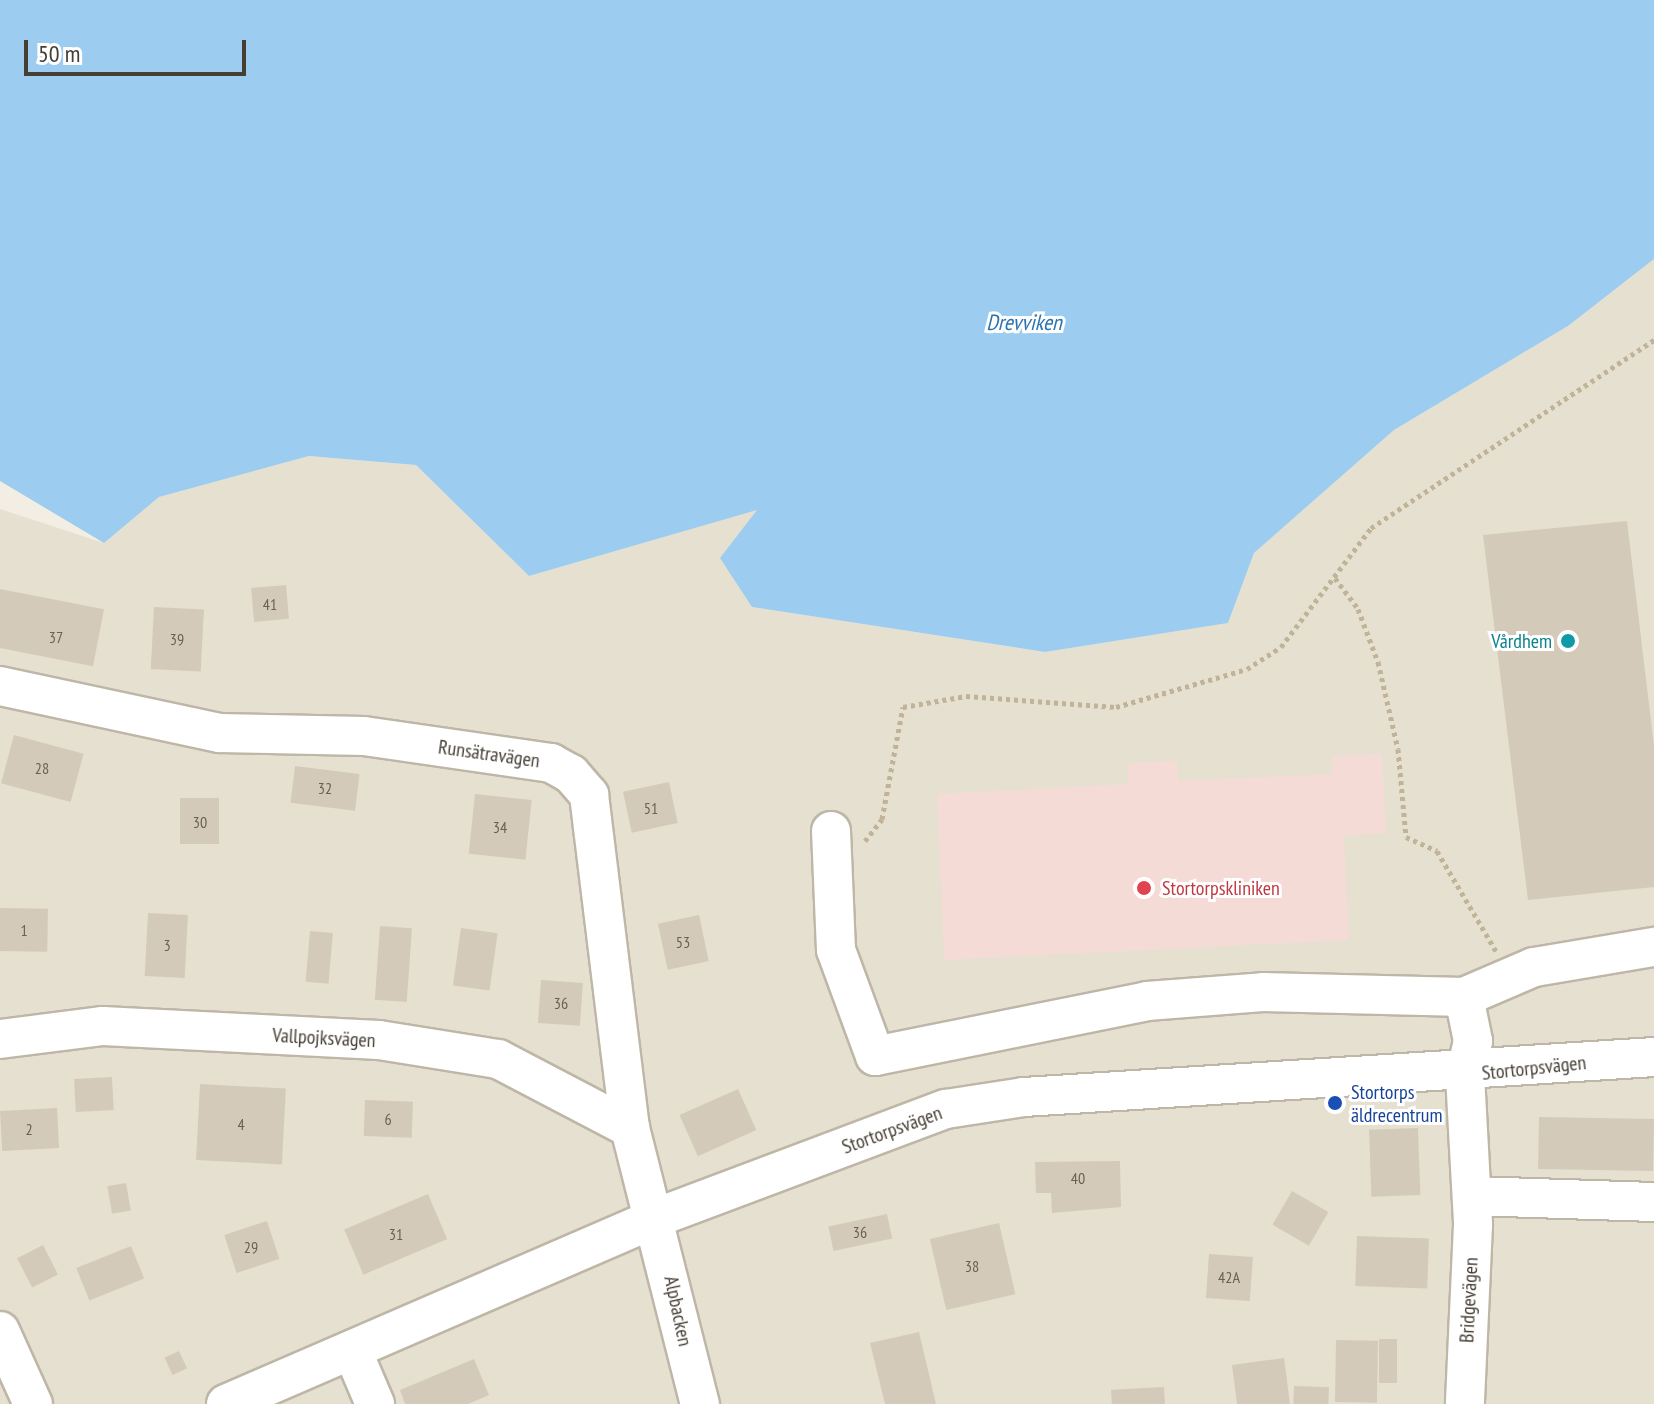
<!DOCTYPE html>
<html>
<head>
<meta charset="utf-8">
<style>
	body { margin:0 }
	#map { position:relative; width:1654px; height:1404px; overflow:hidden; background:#f2eee3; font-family:"PT Sans Narrow",sans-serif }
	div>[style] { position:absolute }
	.residential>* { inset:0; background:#e6e0d1 }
	.medical>* { inset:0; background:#f4dbd6 }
	.water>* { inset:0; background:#9dccf1 }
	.building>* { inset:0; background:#d4cab9; transform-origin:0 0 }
	.path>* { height:5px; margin-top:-2.5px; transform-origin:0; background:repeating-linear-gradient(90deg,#c0b397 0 4px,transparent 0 8px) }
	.roads { filter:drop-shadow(2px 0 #beb6a6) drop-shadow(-2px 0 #beb6a6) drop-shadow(0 2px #beb6a6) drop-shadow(0 -2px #beb6a6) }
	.minor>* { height:38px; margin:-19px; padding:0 19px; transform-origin:19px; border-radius:19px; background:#fff }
	.dots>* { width:22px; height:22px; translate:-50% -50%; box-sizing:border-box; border:4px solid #fff; border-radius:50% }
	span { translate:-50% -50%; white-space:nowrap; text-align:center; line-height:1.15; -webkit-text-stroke:6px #fff; paint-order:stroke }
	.number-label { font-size:16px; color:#686154 }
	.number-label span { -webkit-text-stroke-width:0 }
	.culture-label { font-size:20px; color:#0d838f }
	.right { translate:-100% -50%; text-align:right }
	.street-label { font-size:20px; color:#443e33 }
	.health-label { font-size:20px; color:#be3a42 }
	.left { translate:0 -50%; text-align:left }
	.transit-label { font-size:20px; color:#164399 }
	.water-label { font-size:22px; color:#2b74b2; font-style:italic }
	.scale { position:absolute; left:24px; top:40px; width:222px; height:36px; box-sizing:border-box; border:4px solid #443e33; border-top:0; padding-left:10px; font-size:24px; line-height:28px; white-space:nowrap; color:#443e33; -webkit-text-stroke:6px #fff; paint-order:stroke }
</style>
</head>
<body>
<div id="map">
	<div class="residential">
		<i style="clip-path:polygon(1654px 259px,1654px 1404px,0 1404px,0 509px,104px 543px,159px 497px,309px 456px,416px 465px,529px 576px,759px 509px,752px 607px,1045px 652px,1228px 623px,1254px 553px,1394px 430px,1568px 326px)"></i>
	</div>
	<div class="medical">
		<i style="clip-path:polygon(1382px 754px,1386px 833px,1344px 836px,1349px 940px,944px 960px,937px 794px,1128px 784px,1128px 763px,1177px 761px,1178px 781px,1332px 774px,1332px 756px)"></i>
	</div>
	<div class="water">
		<i style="clip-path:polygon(0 0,1654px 0,1654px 259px,1568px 326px,1394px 430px,1254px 553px,1228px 623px,1045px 652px,752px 607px,720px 558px,757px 510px,529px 576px,416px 465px,309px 456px,159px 497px,104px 543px,0 481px)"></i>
	</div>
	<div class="building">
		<i style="clip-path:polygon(1627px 521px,1654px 746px,1654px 887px,1528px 900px,1483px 535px)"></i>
		<i style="left:286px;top:585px;width:34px;height:35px;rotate:85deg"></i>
		<i style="left:0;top:589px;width:106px;height:58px;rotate:11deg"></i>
		<i style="left:154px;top:607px;width:50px;height:62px;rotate:3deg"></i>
		<i style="left:14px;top:735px;width:72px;height:50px;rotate:15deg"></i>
		<i style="left:295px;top:766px;width:65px;height:37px;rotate:7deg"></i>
		<i style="left:669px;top:782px;width:42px;height:47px;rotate:78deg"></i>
		<i style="left:475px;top:794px;width:57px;height:60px;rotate:6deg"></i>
		<i style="left:219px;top:798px;width:46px;height:39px;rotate:90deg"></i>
		<i style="left:0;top:908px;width:48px;height:43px;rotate:1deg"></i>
		<i style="left:148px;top:913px;width:40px;height:63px;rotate:3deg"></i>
		<i style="left:699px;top:915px;width:47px;height:42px;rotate:78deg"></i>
		<i style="left:380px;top:926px;width:32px;height:74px;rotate:4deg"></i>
		<i style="left:461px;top:928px;width:37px;height:58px;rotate:8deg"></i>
		<i style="left:310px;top:931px;width:23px;height:51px;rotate:5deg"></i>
		<i style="left:541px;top:980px;width:42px;height:43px;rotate:4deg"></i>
		<i style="left:112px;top:1077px;width:33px;height:38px;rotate:87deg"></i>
		<i style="left:200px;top:1084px;width:86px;height:76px;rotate:3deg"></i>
		<i style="left:738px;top:1089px;width:45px;height:64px;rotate:66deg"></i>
		<i style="left:365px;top:1100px;width:48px;height:36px;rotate:2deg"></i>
		<i style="left:57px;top:1108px;width:40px;height:57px;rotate:87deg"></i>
		<i style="left:1539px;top:1117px;width:115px;height:52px;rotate:1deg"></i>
		<i style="left:1418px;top:1128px;width:67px;height:49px;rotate:88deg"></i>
		<i style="clip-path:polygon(1120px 1161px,1121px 1207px,1052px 1213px,1051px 1193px,1036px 1193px,1035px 1162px)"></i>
		<i style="left:126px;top:1183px;width:28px;height:19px;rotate:80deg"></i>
		<i style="left:1292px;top:1191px;width:42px;height:39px;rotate:30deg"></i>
		<i style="left:428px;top:1194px;width:49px;height:91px;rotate:67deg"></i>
		<i style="left:887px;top:1214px;width:25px;height:60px;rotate:78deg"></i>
		<i style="left:267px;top:1221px;width:40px;height:45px;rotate:72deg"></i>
		<i style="left:999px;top:1223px;width:73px;height:71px;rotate:77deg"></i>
		<i style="left:1357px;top:1236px;width:72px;height:50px;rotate:2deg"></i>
		<i style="left:43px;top:1245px;width:33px;height:29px;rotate:63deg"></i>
		<i style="left:131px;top:1246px;width:35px;height:59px;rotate:68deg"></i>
		<i style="left:1209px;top:1254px;width:44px;height:44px;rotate:4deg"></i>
		<i style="clip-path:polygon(919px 1332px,936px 1404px,885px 1404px,870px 1343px)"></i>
		<i style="left:1379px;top:1339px;width:18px;height:44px"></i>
		<i style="left:1336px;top:1340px;width:42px;height:62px;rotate:1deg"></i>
		<i style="left:179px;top:1351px;width:19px;height:16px;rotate:65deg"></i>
		<i style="clip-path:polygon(1284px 1358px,1290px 1404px,1237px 1404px,1232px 1365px)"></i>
		<i style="clip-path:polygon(474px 1359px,489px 1395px,468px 1404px,405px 1404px,400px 1390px)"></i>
		<i style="left:1294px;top:1386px;width:35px;height:18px;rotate:2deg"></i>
		<i style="left:1164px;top:1387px;width:17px;height:53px;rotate:87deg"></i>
	</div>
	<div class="path">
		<i style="left:1335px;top:578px;width:39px;rotate:53deg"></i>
		<i style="left:1358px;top:609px;width:57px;rotate:69.3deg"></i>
		<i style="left:1378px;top:662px;width:89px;rotate:77.1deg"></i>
		<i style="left:1398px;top:749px;width:88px;rotate:84.8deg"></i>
		<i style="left:1406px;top:837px;width:34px;rotate:24deg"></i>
		<i style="left:1437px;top:851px;width:116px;rotate:59.5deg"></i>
		<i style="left:865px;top:841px;width:28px;rotate:-52deg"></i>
		<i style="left:882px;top:819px;width:114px;rotate:-79.4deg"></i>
		<i style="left:903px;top:707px;width:64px;rotate:-9.9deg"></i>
		<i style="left:966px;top:696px;width:150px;rotate:4.2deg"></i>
		<i style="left:1116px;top:707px;width:136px;rotate:-16.2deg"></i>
		<i style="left:1247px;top:669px;width:40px;rotate:-32.9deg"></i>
		<i style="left:1281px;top:647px;width:149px;rotate:-52.9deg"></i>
		<i style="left:1371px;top:528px;width:340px;rotate:-33.6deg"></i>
	</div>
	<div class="roads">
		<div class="minor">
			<i style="left:0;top:686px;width:225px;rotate:12.1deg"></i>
			<i style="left:220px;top:733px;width:144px;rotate:1.2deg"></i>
			<i style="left:364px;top:736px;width:189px;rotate:8.2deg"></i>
			<i style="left:551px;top:763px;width:23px;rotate:29deg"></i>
			<i style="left:571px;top:774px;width:28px;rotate:49deg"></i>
			<i style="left:589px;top:795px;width:336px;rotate:83deg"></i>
			<i style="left:630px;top:1128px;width:285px;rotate:75.8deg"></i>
			<i style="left:831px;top:831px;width:119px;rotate:87.6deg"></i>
			<i style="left:836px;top:950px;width:113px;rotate:69.8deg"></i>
			<i style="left:875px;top:1056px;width:278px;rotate:-11.4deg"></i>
			<i style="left:1147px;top:1001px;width:116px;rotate:-4.4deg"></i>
			<i style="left:1263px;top:992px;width:201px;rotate:1.4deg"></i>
			<i style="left:1464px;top:997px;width:45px;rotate:78.4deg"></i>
			<i style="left:1473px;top:1041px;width:35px;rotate:103deg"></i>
			<i style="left:1465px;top:1075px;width:150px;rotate:86.9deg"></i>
			<i style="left:1473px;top:1225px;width:179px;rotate:92.6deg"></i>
			<i style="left:1464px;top:997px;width:76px;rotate:-23.2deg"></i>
			<i style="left:1534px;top:967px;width:122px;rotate:-9.5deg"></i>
			<i style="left:0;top:1039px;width:104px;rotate:-7.2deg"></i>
			<i style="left:103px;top:1026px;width:276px;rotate:2.9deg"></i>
			<i style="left:379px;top:1040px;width:121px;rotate:9.1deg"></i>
			<i style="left:498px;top:1059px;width:149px;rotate:27.6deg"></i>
			<i style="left:1473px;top:1196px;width:181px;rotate:1.9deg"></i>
			<i style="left:0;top:1331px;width:80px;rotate:65.7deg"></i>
			<i style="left:352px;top:1350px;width:59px;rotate:66.9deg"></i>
			<i style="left:226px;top:1404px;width:471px;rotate:-23.4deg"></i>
			<i style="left:658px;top:1217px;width:308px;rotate:-20.6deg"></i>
			<i style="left:946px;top:1109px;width:79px;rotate:-8.7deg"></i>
			<i style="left:1024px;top:1097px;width:631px;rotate:-3.63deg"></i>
		</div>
	</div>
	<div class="dots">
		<i style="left:1568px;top:641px;background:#0f9aa8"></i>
		<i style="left:1144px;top:888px;background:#e0444e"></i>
		<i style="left:1335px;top:1103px;background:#1a4fb4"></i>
	</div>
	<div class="number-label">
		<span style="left:270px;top:604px">41</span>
		<span style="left:56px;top:637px">37</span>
		<span style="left:177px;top:639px">39</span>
		<span style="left:42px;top:768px">28</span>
		<span style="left:325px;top:788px">32</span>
		<span style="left:651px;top:808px">51</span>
		<span style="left:200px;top:822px">30</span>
		<span style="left:500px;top:827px">34</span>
		<span style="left:24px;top:930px">1</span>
		<span style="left:683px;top:942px">53</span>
		<span style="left:167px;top:945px">3</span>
		<span style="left:561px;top:1003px">36</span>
		<span style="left:388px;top:1119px">6</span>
		<span style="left:241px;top:1124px">4</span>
		<span style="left:29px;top:1129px">2</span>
		<span style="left:1078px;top:1178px">40</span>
		<span style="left:860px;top:1232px">36</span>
		<span style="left:396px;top:1234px">31</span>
		<span style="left:251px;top:1247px">29</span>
		<span style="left:972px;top:1266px">38</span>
		<span style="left:1229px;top:1277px">42A</span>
	</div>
	<div class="culture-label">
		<span class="right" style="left:1552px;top:641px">Vårdhem</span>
	</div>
	<div class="street-label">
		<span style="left:489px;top:754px;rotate:8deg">Runsätravägen</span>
		<span style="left:324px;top:1038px;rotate:3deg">Vallpojksvägen</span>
		<span style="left:1534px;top:1068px;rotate:-6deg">Stortorpsvägen</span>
		<span style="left:892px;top:1130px;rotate:-20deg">Stortorpsvägen</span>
		<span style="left:1469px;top:1300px;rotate:-87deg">Bridgevägen</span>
		<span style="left:678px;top:1311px;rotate:78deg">Alpbacken</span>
	</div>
	<div class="health-label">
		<span class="left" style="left:1162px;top:888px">Stortorpskliniken</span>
	</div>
	<div class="transit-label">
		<span class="left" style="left:1351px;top:1104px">Stortorps<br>äldrecentrum</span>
	</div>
	<div class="water-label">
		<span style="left:1024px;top:323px">Drevviken</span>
	</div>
	<div class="scale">50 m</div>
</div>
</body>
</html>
